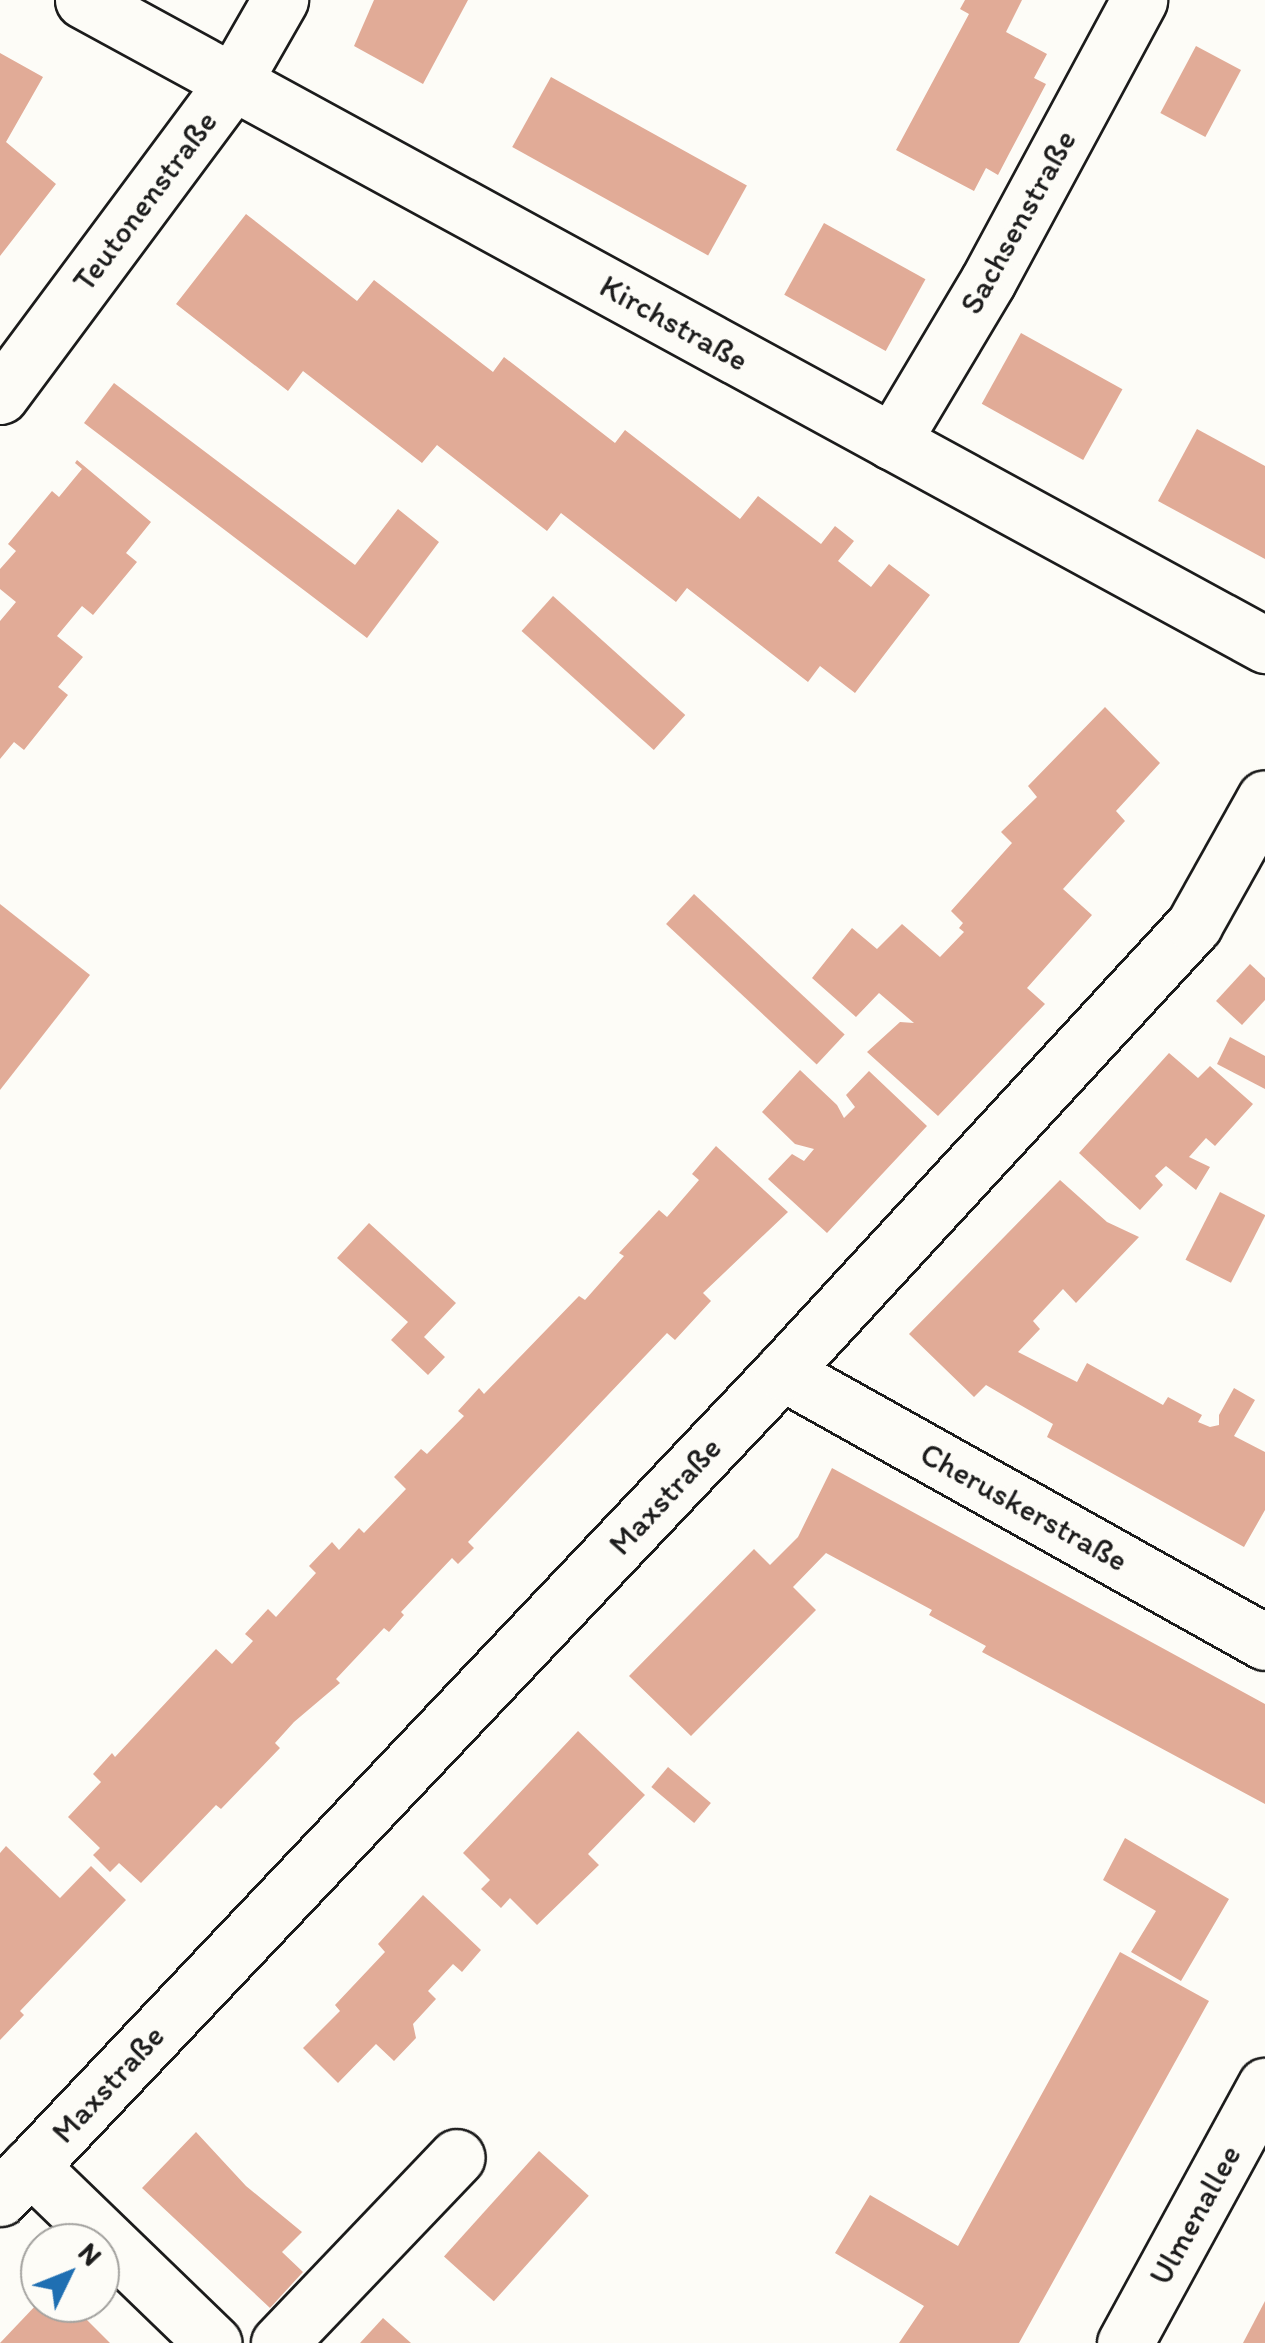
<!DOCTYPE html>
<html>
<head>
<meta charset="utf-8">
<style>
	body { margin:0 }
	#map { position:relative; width:1265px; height:2343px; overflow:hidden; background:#fdfcf7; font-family:Itim,sans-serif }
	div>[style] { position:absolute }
	.building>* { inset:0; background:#e1ab97; transform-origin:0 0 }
	.roads { filter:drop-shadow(2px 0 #1c1c1c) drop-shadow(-2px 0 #1c1c1c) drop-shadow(0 2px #1c1c1c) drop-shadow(0 -2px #1c1c1c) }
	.minor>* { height:55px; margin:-27.5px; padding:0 27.5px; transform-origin:27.5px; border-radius:27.5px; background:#fdfcf7 }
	span { translate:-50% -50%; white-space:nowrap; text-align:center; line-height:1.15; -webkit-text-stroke:9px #fdfcf7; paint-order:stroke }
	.street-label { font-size:32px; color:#1c1c1c }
	.north { position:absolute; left:20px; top:2223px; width:100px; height:100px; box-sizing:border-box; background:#fdfcf7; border:2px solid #a3a29f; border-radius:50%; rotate:47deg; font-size:28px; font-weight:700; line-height:40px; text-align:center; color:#1c1c1c }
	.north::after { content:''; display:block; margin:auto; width:35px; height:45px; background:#1f6fb2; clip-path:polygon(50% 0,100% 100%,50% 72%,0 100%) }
</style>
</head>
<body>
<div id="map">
	<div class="building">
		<i style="clip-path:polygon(374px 0,468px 0,423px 84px,354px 46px)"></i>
		<i style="clip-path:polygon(965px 0,1022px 0,1006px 32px,1047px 54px,1034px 78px,1046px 84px,1010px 152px,998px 175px,986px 168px,974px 191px,896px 150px,969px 14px,960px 9px)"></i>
		<i style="left:1196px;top:46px;width:51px;height:76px;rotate:28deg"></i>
		<i style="clip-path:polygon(0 53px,43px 77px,6px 142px,56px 184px,0 256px)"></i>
		<i style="left:551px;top:77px;width:224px;height:80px;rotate:29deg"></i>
		<i style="clip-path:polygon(246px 214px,357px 301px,374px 280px,493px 372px,504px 357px,615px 443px,625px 430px,740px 519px,758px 496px,821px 544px,835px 526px,854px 541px,838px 561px,871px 587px,889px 564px,930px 595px,855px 693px,820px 666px,808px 682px,687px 588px,676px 602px,561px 513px,547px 531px,437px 445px,422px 463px,303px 371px,288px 391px,176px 304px)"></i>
		<i style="left:824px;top:223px;width:116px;height:82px;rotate:29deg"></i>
		<i style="left:1021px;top:333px;width:116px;height:81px;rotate:29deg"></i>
		<i style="clip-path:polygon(114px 383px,355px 565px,398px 509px,439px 542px,367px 638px,84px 423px)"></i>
		<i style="clip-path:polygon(1197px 429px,1265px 466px,1265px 559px,1158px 501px)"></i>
		<i style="clip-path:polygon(77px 460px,151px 522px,126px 553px,137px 562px,93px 615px,82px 606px,57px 636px,83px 657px,58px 687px,68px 695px,24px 750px,14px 742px,0 759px,0 621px,16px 602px,0 589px,0 569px,16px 551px,8px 544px,52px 491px,59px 497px,82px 469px,75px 463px)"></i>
		<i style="left:553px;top:596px;width:178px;height:47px;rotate:42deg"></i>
		<i style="clip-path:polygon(1105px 707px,1160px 763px,1116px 811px,1125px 821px,1063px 889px,1092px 915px,1027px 988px,1045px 1004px,938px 1116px,867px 1052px,900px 1022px,914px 1023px,879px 993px,856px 1017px,812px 978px,852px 928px,877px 949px,902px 924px,940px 957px,964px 932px,959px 928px,963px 923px,951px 911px,1012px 843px,1001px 832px,1037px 797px,1028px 786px)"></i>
		<i style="left:694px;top:894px;width:206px;height:41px;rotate:43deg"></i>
		<i style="clip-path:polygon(0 904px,90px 975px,0 1090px)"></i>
		<i style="clip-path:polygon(1250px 964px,1265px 978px,1265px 1000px,1242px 1025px,1216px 1001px)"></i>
		<i style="clip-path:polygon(1230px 1037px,1265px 1056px,1265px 1089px,1217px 1064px)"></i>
		<i style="clip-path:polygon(1169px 1053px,1198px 1078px,1210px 1066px,1253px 1104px,1215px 1146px,1206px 1138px,1189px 1157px,1210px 1167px,1196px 1190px,1166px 1166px,1155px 1176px,1163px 1185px,1140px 1210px,1079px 1153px)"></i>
		<i style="clip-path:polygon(800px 1070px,837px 1105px,844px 1118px,855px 1107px,846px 1095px,869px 1071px,927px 1126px,827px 1233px,768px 1179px,792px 1154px,804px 1161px,814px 1149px,795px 1144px,762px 1112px)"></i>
		<i style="clip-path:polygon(716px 1146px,788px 1212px,703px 1293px,711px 1301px,675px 1340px,667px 1333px,468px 1542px,474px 1548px,458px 1564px,452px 1558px,401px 1612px,404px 1615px,389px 1632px,384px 1628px,336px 1679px,340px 1683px,294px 1722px,275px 1743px,280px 1748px,221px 1809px,216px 1805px,141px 1883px,119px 1863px,110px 1872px,93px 1855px,100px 1848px,68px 1817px,101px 1782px,93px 1774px,112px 1753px,115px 1757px,216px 1649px,232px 1664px,253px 1641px,245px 1634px,268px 1609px,276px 1617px,316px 1573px,309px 1566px,332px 1542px,339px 1550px,359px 1528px,364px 1533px,406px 1489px,394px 1477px,421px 1449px,427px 1454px,464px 1416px,458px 1411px,479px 1388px,484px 1394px,579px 1296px,585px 1300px,624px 1256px,619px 1253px,659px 1210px,667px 1217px,699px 1180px,692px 1174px)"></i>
		<i style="clip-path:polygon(1060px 1180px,1107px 1222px,1139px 1237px,1076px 1303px,1063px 1289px,1033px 1321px,1040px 1329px,1018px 1352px,1077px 1382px,1087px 1363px,1163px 1405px,1168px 1397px,1202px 1415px,1198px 1422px,1210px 1427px,1219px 1425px,1219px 1415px,1234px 1388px,1255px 1400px,1234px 1436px,1265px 1452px,1265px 1510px,1244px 1547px,1047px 1437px,1053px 1424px,986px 1385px,974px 1397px,909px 1334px)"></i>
		<i style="left:1220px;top:1192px;width:51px;height:76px;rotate:27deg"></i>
		<i style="clip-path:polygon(369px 1223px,456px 1303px,424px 1337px,445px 1357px,428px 1375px,391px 1340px,408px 1322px,337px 1258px)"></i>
		<i style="clip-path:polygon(832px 1468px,1265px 1704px,1265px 1804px,982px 1652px,986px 1646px,929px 1615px,932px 1610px,826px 1553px,793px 1587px,816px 1610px,691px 1736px,629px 1676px,754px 1549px,770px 1565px,798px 1537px)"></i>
		<i style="clip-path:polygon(578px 1731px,645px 1795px,588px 1854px,599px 1865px,537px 1925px,510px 1898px,501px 1908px,481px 1889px,490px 1880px,463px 1853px)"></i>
		<i style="left:668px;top:1767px;width:56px;height:26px;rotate:40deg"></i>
		<i style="clip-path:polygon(1125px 1838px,1229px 1899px,1181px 1981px,1131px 1952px,1156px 1911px,1103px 1880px)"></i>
		<i style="clip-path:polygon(6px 1846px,60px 1898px,91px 1866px,126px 1900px,20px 2011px,24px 2015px,0 2040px,0 1853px)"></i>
		<i style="clip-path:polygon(423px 1895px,481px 1950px,462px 1972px,453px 1964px,428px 1991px,436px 1999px,413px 2024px,416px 2038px,394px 2061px,376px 2044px,338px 2083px,303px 2048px,340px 2011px,335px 2005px,385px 1952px,378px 1944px)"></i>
		<i style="clip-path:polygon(1120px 1952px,1209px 2001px,1019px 2343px,899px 2343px,924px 2306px,835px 2253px,870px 2195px,958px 2246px)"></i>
		<i style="clip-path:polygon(196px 2132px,246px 2186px,302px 2232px,282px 2252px,303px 2272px,270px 2308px,142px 2188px)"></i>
		<i style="left:539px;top:2151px;width:67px;height:142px;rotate:42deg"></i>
		<i style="clip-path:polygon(1265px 2301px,1265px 2343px,1243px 2343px)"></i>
		<i style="clip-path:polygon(38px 2303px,70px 2303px,110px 2343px,0 2343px)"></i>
		<i style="clip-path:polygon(383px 2318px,411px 2343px,360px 2343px)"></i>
	</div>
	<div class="roads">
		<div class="minor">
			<i style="left:83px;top:0;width:1347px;rotate:28.62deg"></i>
			<i style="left:0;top:396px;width:391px;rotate:-53.4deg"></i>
			<i style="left:233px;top:82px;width:95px;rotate:-60.2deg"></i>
			<i style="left:892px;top:442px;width:187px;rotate:-59.2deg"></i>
			<i style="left:988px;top:281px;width:319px;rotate:-61.7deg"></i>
			<i style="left:782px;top:1372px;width:553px;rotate:29.21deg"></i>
			<i style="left:30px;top:2166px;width:255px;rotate:44deg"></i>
			<i style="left:0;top:2198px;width:1137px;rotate:-46.57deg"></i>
			<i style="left:782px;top:1372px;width:608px;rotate:-47.33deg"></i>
			<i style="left:1194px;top:925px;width:145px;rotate:-60.8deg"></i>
			<i style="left:279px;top:2343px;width:257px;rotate:-46.3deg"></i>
			<i style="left:1125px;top:2343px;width:293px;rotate:-61.4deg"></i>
		</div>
	</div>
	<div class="street-label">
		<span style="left:145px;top:201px;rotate:-53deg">Teutonenstraße</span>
		<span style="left:1018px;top:222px;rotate:-61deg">Sachsenstraße</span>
		<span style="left:674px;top:323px;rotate:29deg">Kirchstraße</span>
		<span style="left:665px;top:1496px;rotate:-47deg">Maxstraße</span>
		<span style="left:1024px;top:1507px;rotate:29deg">Cheruskerstraße</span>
		<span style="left:108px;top:2084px;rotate:-47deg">Maxstraße</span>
		<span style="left:1195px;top:2215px;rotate:-61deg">Ulmenallee</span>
	</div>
	<div class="north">N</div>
</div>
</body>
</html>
